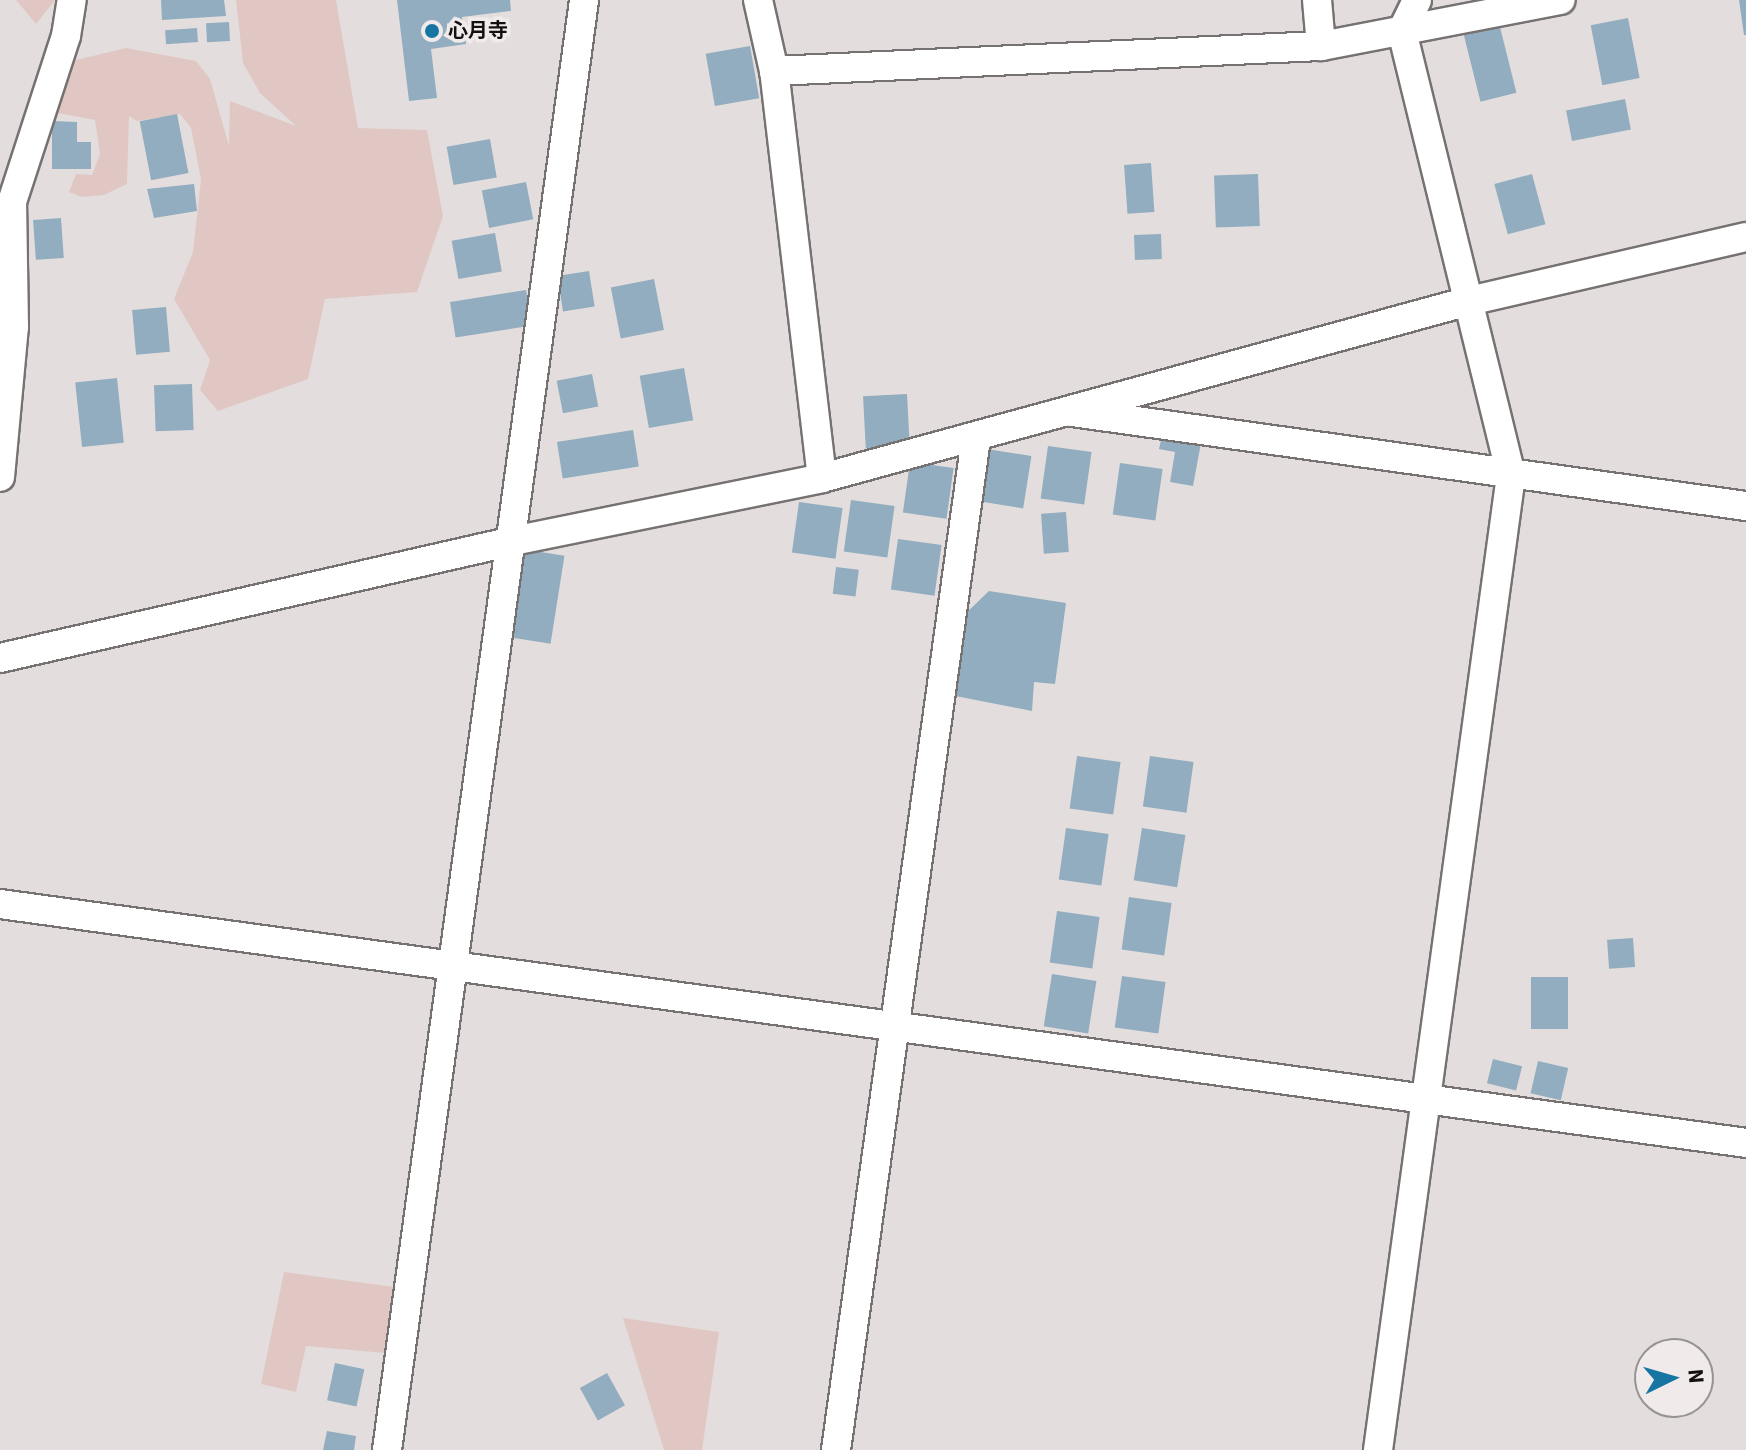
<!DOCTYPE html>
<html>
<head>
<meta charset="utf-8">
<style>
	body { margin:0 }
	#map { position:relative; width:1746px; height:1450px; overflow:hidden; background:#e3dedd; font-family:"Source Sans 3","Noto Sans JP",sans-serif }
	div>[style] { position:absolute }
	.green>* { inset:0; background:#e1c7c3 }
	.building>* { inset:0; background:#91adbf; transform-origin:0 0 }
	.roads { filter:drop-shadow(2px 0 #777272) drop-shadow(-2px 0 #777272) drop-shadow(0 2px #777272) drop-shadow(0 -2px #777272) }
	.minor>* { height:28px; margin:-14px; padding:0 14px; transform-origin:14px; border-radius:14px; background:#fff }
	.dots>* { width:22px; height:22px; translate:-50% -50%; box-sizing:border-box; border:4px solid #f0ebea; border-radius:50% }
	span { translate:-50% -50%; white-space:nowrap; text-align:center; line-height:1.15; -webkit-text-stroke:7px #f0ebea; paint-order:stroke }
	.poi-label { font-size:20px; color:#121010; font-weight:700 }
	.left { translate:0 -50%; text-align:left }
	.north { position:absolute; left:1634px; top:1338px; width:80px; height:80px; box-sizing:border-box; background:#f0ebea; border:2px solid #979393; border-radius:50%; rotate:85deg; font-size:22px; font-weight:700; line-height:32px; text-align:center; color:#121010 }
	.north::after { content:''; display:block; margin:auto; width:28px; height:36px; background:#1675a2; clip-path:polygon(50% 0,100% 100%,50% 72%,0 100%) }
</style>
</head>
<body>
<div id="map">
	<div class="green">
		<i style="clip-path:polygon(16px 0,55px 0,36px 24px)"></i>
		<i style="clip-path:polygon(236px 0,336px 0,358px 128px,427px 130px,443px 216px,417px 292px,325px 299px,308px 379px,218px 411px,200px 390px,210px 360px,174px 299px,193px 252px,201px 179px,191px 128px,180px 114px,137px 121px,129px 116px,127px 184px,104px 195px,82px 197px,69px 192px,76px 174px,92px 175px,100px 154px,95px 120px,42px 110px,76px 60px,126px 48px,196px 61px,210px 79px,229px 146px,230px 101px,296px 126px,260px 93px,243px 63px)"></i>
		<i style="clip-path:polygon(284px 1272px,394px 1287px,385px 1353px,306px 1346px,296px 1392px,261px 1384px)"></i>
		<i style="clip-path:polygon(623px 1318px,719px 1332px,702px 1450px,664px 1450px)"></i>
	</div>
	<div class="building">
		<i style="clip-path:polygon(161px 0,224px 0,226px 16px,162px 20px)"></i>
		<i style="clip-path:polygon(397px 0,510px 0,511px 11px,462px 17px,466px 44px,431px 49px,437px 98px,409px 101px)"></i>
		<i style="clip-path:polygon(1739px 0,1746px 0,1746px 35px,1744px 35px)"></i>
		<i style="left:1628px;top:18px;width:61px;height:38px;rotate:79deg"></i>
		<i style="left:229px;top:22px;width:19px;height:23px;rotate:87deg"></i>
		<i style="left:1499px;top:23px;width:72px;height:37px;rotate:76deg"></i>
		<i style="left:197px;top:28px;width:14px;height:32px;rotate:86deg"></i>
		<i style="left:750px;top:46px;width:53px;height:45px;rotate:80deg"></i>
		<i style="left:1625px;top:99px;width:31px;height:60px;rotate:79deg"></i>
		<i style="left:177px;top:114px;width:60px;height:38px;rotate:79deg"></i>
		<i style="clip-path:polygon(52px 121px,77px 122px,77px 142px,91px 142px,91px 169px,52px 169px)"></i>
		<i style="left:490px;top:139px;width:39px;height:44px;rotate:80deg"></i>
		<i style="left:1151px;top:163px;width:49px;height:27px;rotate:86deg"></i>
		<i style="left:1258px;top:174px;width:52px;height:44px;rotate:88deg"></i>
		<i style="left:1532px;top:174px;width:52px;height:39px;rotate:75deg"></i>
		<i style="left:526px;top:182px;width:38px;height:45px;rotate:79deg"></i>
		<i style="clip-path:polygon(194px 184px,197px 211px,154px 218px,147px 189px)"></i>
		<i style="left:61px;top:218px;width:40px;height:28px;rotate:86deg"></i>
		<i style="left:495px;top:233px;width:39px;height:44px;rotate:80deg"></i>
		<i style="left:1161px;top:234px;width:25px;height:27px;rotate:88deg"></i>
		<i style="left:589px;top:271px;width:36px;height:32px;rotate:81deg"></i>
		<i style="left:654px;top:279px;width:52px;height:44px;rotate:79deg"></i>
		<i style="left:526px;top:290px;width:36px;height:77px;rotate:81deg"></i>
		<i style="left:166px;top:307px;width:45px;height:34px;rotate:85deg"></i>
		<i style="left:684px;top:368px;width:53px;height:45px;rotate:80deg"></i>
		<i style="left:592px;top:374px;width:33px;height:36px;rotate:79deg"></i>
		<i style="left:117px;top:378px;width:65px;height:42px;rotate:84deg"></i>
		<i style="left:192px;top:384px;width:46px;height:38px;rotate:88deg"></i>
		<i style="left:907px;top:394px;width:52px;height:44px;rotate:87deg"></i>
		<i style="left:633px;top:430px;width:37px;height:77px;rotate:81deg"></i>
		<i style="clip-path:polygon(1162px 436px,1201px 443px,1193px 486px,1170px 482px,1175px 452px,1159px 449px)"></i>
		<i style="left:1048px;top:446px;width:44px;height:53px;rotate:8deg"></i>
		<i style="left:987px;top:449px;width:45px;height:53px;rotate:9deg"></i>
		<i style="left:910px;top:462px;width:44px;height:51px;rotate:8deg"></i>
		<i style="left:1120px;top:463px;width:43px;height:52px;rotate:8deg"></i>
		<i style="left:851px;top:500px;width:44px;height:52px;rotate:8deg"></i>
		<i style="left:799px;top:502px;width:44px;height:51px;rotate:8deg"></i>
		<i style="left:1066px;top:512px;width:40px;height:25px;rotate:86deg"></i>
		<i style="left:898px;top:539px;width:44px;height:51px;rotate:8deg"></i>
		<i style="left:522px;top:549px;width:43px;height:89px;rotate:9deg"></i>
		<i style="left:836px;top:567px;width:23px;height:27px;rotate:7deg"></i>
		<i style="clip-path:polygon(989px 591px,1066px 603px,1055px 684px,1034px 682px,1032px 711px,940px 693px,964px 615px)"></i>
		<i style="left:1077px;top:756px;width:44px;height:53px;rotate:8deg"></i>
		<i style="left:1150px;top:756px;width:44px;height:51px;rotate:8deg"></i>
		<i style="left:1066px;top:828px;width:43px;height:52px;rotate:8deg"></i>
		<i style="left:1142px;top:828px;width:44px;height:53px;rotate:9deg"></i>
		<i style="left:1129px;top:897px;width:43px;height:53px;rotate:8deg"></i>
		<i style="left:1057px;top:911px;width:43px;height:52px;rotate:8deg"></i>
		<i style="left:1633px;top:938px;width:29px;height:26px;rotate:86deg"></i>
		<i style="left:1052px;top:974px;width:45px;height:53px;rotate:9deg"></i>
		<i style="left:1122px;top:976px;width:44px;height:52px;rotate:8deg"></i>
		<i style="left:1531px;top:977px;width:37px;height:52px"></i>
		<i style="left:1493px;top:1059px;width:30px;height:25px;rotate:14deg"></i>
		<i style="left:1538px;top:1061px;width:31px;height:33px;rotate:13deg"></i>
		<i style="left:335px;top:1363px;width:30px;height:38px;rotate:12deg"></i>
		<i style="left:607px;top:1373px;width:37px;height:31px;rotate:61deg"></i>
		<i style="clip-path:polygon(327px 1431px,356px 1436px,354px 1450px,323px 1450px)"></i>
	</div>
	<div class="roads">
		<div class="minor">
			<i style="left:758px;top:0;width:73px;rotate:77.3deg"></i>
			<i style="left:1317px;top:0;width:46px;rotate:85deg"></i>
			<i style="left:1072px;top:412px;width:681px;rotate:7.94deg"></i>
			<i style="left:0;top:477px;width:151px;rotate:-84.7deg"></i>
			<i style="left:14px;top:327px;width:125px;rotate:-90.9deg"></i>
			<i style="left:12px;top:202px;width:175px;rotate:-72deg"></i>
			<i style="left:66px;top:36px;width:36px;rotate:-81deg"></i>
			<i style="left:822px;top:478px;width:410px;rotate:-96.7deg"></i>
			<i style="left:774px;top:71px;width:548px;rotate:-2.62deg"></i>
			<i style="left:1321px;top:46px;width:244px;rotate:-10.9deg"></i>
			<i style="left:0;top:658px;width:526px;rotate:-12.85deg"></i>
			<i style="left:513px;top:541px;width:315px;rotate:-11.5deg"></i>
			<i style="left:822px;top:478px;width:671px;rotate:-15.3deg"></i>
			<i style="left:1469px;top:301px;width:284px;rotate:-13deg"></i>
			<i style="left:0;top:904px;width:1762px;rotate:7.79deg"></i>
			<i style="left:387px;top:1450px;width:1463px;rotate:-82.26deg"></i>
			<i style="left:836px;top:1450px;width:1021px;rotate:-82.12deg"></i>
			<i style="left:1378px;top:1450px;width:984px;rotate:-82.23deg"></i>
			<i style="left:1511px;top:475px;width:457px;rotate:-103.8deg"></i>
			<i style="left:1402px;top:31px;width:34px;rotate:-64deg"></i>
		</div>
	</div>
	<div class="dots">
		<i style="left:432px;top:31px;background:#1675a2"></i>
	</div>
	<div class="poi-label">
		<span class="left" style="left:448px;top:31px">心月寺</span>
	</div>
	<div class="north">N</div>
</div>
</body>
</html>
